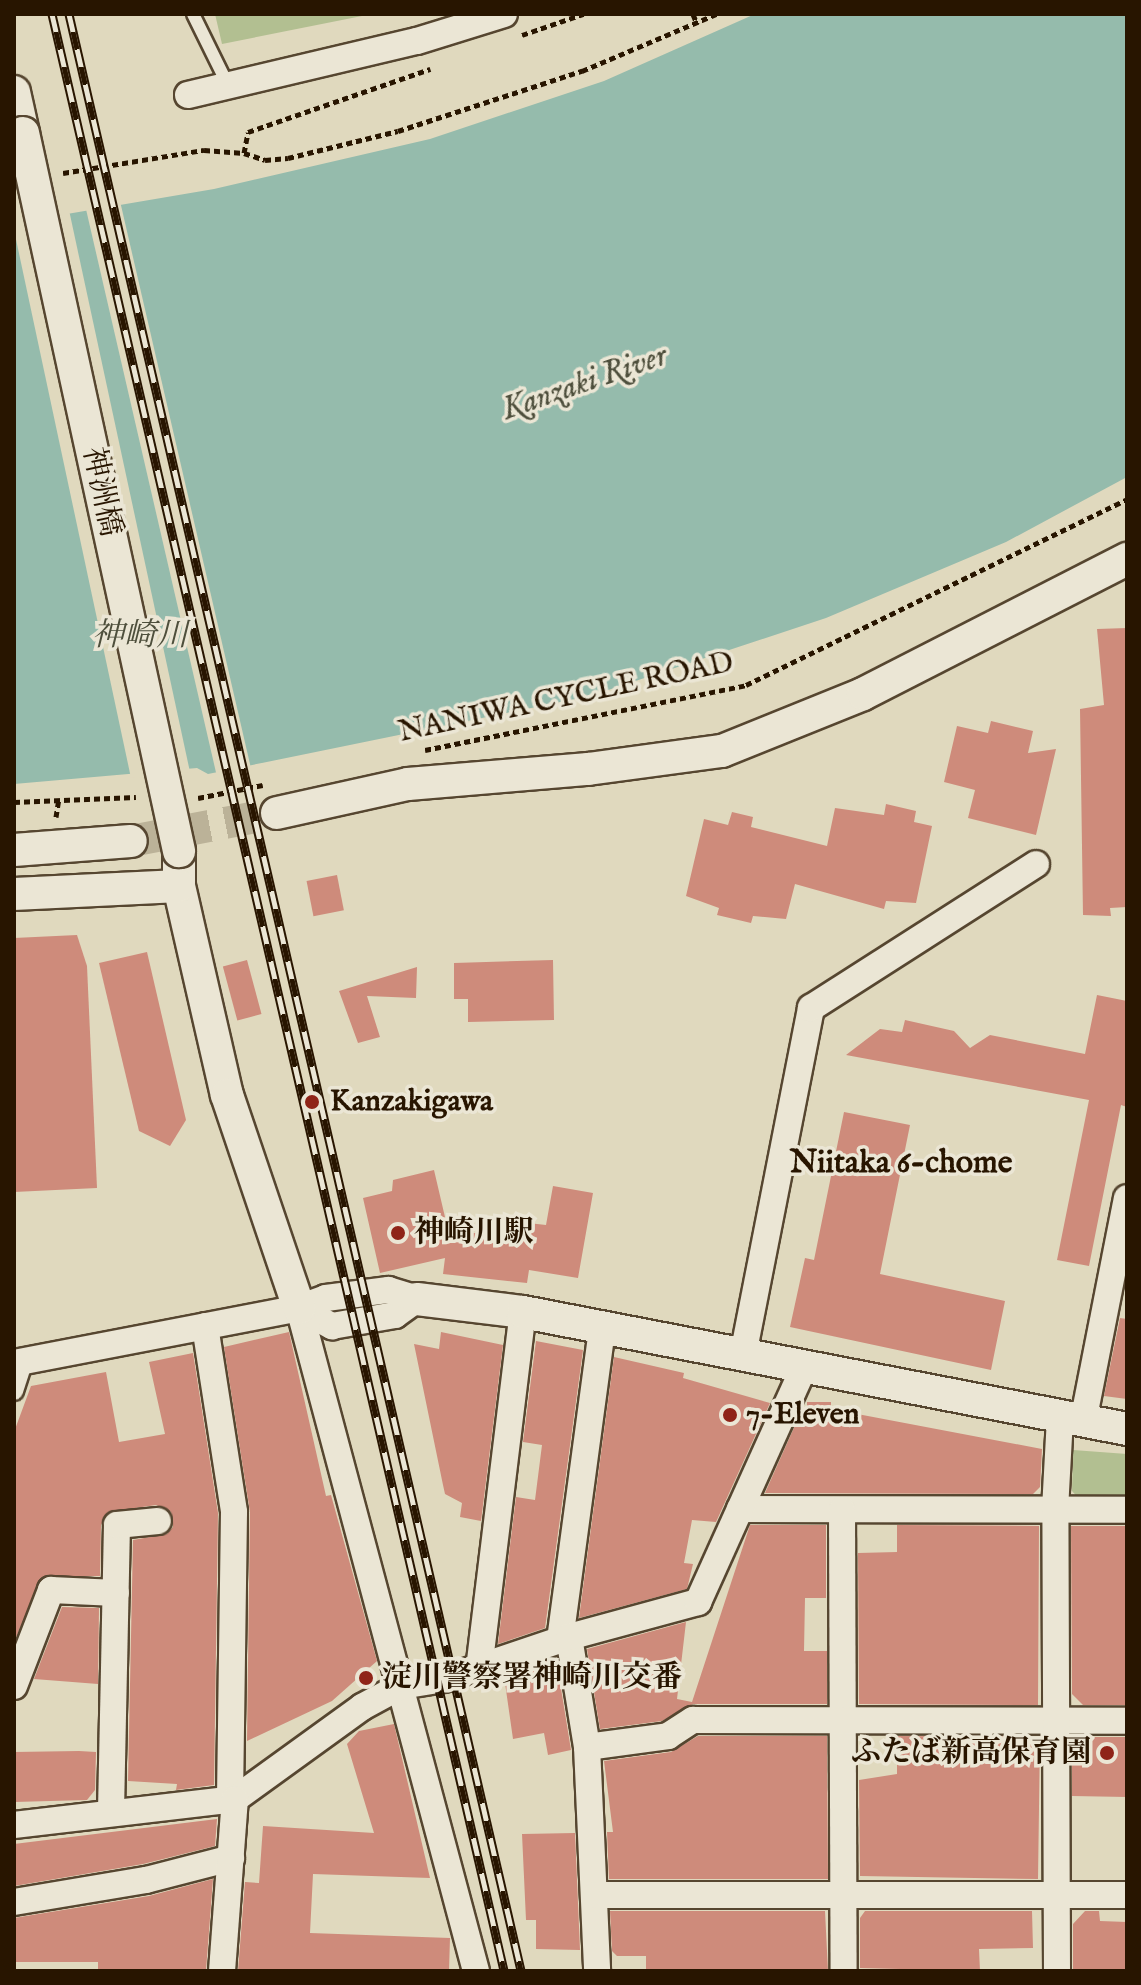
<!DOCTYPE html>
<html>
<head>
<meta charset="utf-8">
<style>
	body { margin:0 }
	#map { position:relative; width:1141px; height:1985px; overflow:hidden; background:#e0d9be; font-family:"IM FELL English","Noto Serif JP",serif }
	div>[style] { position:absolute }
	.green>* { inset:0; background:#b2bf91 }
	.water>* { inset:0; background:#95bbac }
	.pier>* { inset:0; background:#e0d9be; transform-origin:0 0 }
	.building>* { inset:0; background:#ce8b7b; transform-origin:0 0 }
	.tertiary-tunnel>* { height:32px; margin-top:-16px; transform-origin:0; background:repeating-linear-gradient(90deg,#bbb298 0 32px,transparent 0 48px) }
	.path>* { height:5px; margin-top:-2.5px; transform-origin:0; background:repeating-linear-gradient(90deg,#281500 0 6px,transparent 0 10px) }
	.roads { filter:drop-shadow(2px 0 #564630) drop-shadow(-2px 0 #564630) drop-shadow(0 2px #564630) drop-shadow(0 -2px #564630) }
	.service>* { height:12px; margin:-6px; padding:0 6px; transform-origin:6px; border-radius:6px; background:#ebe6d5 }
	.pedestrian>* { height:18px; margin:-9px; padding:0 9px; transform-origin:9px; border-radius:9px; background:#ebe6d5 }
	.minor>* { height:26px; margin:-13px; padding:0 13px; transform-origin:13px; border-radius:13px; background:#ebe6d5 }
	.tertiary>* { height:32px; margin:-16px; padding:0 16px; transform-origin:16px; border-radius:16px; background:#ebe6d5 }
	.rail>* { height:9px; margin-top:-4.5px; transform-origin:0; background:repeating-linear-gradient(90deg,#ebe6d5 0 18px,#281500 0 36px); box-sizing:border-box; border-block:2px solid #281500 }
	.bridges { filter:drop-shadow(2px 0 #564630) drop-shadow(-2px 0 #564630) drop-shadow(0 2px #564630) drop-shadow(0 -2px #564630) }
	.tertiary-bridge>* { height:32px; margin:-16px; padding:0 16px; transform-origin:16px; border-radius:16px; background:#ebe6d5 }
	.dots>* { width:22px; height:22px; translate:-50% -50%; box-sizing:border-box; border:4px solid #ebe6d5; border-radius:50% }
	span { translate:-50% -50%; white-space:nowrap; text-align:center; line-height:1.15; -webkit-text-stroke:7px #ebe6d5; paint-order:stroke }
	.street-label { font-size:30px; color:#281500 }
	.poi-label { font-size:30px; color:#281500; font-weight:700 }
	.left { translate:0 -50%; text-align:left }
	.right { translate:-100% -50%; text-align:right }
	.water-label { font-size:32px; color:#4e4f3c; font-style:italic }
	.neighbourhood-label { font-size:32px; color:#281500; font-weight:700 }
	.frame { position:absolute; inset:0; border:16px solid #281500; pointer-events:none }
</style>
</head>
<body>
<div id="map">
	<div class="green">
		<i style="clip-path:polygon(215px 14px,372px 14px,222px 44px)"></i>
		<i style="clip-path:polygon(1073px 1450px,1127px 1454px,1127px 1498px,1080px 1500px,1072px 1491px)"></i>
	</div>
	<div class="water">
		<i style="clip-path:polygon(755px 14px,1127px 14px,1127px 477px,1006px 542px,826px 618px,590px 696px,208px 774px,197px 768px,14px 784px,14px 223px,214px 189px,430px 139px,604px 81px)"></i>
	</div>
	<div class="pier">
		<i style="left:120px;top:201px;width:585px;height:35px;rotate:77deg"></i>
		<i style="clip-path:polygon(69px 210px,190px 772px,131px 778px,14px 230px,14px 219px)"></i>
	</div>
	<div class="building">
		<i style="clip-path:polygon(1127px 628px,1127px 907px,1110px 908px,1111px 916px,1083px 915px,1080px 709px,1104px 705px,1097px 629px)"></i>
		<i style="clip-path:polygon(991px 721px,1033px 731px,1028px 753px,1056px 749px,1036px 835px,968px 818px,975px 790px,944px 782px,957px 726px,988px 733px)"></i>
		<i style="clip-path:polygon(886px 804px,916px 811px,914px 822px,932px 826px,916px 903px,886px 901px,884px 909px,795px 884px,786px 919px,753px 916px,751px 923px,717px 915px,719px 908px,686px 896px,704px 819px,728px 825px,732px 812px,753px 817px,751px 827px,827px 846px,835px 808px,884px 815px)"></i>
		<i style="left:337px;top:875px;width:36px;height:31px;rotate:79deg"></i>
		<i style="clip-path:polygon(77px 935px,87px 966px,97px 1188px,14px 1192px,14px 938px)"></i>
		<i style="clip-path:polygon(147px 952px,186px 1120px,170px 1146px,139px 1131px,99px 963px)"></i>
		<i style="left:247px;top:960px;width:56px;height:25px;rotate:75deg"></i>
		<i style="clip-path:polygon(553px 960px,554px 1020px,468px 1022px,468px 999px,454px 999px,454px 963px)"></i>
		<i style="clip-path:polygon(417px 967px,416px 998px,367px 996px,380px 1037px,358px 1043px,339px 991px)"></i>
		<i style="clip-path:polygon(1097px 995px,1127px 1001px,1127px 1107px,1121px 1105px,1089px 1266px,1057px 1260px,1089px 1100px,846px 1055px,880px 1029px,902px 1032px,905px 1020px,954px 1031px,970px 1048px,990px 1035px,1085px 1054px)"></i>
		<i style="clip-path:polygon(844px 1112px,910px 1125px,880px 1274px,1005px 1301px,991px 1370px,790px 1327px,805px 1258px,814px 1260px)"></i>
		<i style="clip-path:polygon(434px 1170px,448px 1230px,500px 1236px,501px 1220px,546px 1225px,553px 1186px,593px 1193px,578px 1278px,529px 1270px,527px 1283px,443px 1274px,445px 1258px,380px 1273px,363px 1198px,392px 1191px,393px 1180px)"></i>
		<i style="clip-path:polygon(1120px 1318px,1127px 1319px,1127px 1399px,1104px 1396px)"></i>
		<i style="clip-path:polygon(289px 1332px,326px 1496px,331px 1495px,377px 1661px,332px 1701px,247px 1741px,250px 1512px,224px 1347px)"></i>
		<i style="clip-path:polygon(441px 1332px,503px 1345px,481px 1521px,460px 1517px,462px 1503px,445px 1494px,443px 1485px,414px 1344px,439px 1349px)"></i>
		<i style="clip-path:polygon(536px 1341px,583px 1350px,545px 1628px,498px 1644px,516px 1497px,535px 1500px,542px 1445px,523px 1442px)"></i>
		<i style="clip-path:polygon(193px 1353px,218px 1513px,214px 1785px,176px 1790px,177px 1784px,128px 1781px,133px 1540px,167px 1534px,173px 1527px,171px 1512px,156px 1505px,108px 1512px,101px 1525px,100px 1576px,42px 1577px,14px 1642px,14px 1432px,31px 1386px,106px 1372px,119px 1442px,165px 1434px,149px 1362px)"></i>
		<i style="clip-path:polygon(614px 1357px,684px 1373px,683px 1378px,770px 1403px,716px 1522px,692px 1520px,684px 1563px,693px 1564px,687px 1589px,579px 1618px)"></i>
		<i style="clip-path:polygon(807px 1402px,831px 1402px,831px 1409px,1042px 1449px,1040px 1487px,1033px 1494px,765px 1493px,801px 1412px,807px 1414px)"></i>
		<i style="clip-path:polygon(750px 1525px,826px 1525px,826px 1598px,805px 1598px,804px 1651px,827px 1651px,827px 1704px,693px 1704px,662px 1721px,600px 1729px,587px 1649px,686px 1622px,677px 1699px,692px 1702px)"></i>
		<i style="clip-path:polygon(897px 1525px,1039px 1526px,1038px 1705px,859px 1704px,858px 1553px,897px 1552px)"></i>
		<i style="clip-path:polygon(1071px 1526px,1127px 1526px,1127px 1705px,1083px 1705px,1072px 1694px)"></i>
		<i style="clip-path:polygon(62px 1607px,99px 1608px,98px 1684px,34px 1679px)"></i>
		<i style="clip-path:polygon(556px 1658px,571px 1750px,548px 1755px,544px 1733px,513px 1739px,504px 1676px)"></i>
		<i style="clip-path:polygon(394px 1724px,430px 1878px,313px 1874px,310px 1933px,450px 1938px,449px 1971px,238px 1971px,245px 1882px,259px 1883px,263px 1826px,374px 1833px,347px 1744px,359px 1731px)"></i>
		<i style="clip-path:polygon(698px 1736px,827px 1736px,828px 1879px,609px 1879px,607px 1832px,613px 1832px,604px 1761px,671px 1752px)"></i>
		<i style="clip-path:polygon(897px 1736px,1040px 1737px,1038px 1879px,860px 1876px,859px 1780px,897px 1774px)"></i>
		<i style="clip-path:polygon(1084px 1737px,1127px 1737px,1127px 1797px,1072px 1796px,1072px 1755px,1084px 1763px)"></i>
		<i style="clip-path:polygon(79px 1751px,96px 1752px,95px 1790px,87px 1800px,14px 1802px,14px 1752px)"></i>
		<i style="clip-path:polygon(217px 1819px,215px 1846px,143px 1864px,14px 1886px,14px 1844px)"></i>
		<i style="clip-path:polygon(575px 1833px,580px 1950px,536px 1949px,536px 1920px,526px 1920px,522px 1834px)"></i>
		<i style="clip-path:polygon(213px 1879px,206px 1970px,98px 1971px,98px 1962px,14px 1962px,14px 1918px,149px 1896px)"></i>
		<i style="clip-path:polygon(610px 1911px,825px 1911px,828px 1971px,646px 1971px,646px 1956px,617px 1956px,612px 1951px)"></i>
		<i style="clip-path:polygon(865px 1911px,1032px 1911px,1033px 1948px,979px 1949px,980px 1971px,860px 1968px,860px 1918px)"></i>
		<i style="clip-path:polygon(1085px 1911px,1099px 1911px,1100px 1921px,1127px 1922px,1127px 1971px,1073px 1971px,1073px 1924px)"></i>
	</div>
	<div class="tertiary-tunnel">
		<i style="left:131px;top:841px;width:149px;rotate:-10.9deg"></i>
	</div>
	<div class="path">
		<i style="left:693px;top:14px;width:11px;rotate:68deg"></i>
		<i style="left:522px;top:35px;width:65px;rotate:-19deg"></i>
		<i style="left:244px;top:153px;width:22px;rotate:18deg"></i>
		<i style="left:265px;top:160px;width:23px;rotate:-5deg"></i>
		<i style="left:288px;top:158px;width:113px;rotate:-13.8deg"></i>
		<i style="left:398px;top:131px;width:194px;rotate:-18.1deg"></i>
		<i style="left:582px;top:71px;width:146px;rotate:-23deg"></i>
		<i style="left:63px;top:173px;width:143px;rotate:-9.3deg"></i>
		<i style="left:204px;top:150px;width:40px;rotate:4.3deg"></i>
		<i style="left:244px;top:153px;width:21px;rotate:-79deg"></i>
		<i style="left:248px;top:132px;width:193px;rotate:-19.1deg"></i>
		<i style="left:425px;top:750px;width:328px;rotate:-11.4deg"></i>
		<i style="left:746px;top:685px;width:424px;rotate:-26deg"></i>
		<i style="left:198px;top:798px;width:66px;rotate:-11.3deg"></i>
		<i style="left:14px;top:802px;width:122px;rotate:-2.3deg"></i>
		<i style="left:56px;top:817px;width:19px;rotate:-81deg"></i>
	</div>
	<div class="roads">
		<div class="service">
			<i style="left:193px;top:14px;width:79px;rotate:63.8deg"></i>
		</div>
		<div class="pedestrian">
			<i style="left:14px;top:1391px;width:32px;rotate:-72deg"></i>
		</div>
		<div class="minor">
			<i style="left:188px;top:95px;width:235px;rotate:-13.3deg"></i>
			<i style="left:417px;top:41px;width:91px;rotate:-17.2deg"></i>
			<i style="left:299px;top:1308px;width:686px;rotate:75.05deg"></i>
			<i style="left:299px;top:1308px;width:38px;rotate:29deg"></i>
			<i style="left:332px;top:1326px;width:64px;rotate:-9.9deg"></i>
			<i style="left:395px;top:1315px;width:27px;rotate:-36deg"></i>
			<i style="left:205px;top:1326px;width:188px;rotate:81.1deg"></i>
			<i style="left:234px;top:1512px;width:288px;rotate:90.8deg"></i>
			<i style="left:743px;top:1355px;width:354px;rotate:-78.9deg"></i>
			<i style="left:811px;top:1008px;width:267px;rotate:-32.6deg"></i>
			<i style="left:14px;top:1363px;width:290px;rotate:-10.9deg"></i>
			<i style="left:299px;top:1308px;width:29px;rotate:-20deg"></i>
			<i style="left:326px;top:1298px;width:63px;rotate:-7.4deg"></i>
			<i style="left:388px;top:1290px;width:30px;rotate:17deg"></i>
			<i style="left:1083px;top:1422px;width:228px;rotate:-78.9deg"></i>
			<i style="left:740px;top:1509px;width:387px;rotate:0.1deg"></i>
			<i style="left:842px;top:1510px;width:461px;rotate:89.8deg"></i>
			<i style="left:569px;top:1637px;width:111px;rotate:80.7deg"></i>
			<i style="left:587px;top:1747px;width:224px;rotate:87.4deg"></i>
			<i style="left:560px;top:1640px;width:315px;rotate:-82.3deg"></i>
			<i style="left:479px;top:1669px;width:360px;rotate:-83deg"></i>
			<i style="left:14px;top:1686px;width:103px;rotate:-68.9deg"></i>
			<i style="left:51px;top:1590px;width:65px;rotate:2.6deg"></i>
			<i style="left:587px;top:1747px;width:82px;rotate:-7.7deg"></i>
			<i style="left:668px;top:1736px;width:30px;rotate:-33deg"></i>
			<i style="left:693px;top:1720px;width:434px;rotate:0.1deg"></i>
			<i style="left:111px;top:1811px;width:286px;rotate:-88.8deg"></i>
			<i style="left:117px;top:1525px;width:41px;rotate:-5.6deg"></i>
			<i style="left:14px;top:1825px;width:223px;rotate:-6.7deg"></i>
			<i style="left:235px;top:1799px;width:157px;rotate:-35.9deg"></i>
			<i style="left:362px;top:1707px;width:44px;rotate:-28.3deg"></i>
			<i style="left:401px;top:1686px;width:44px;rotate:-9.2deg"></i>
			<i style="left:444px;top:1679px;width:132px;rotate:-18.6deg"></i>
			<i style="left:569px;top:1637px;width:134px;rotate:-15.2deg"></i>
			<i style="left:698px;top:1602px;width:258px;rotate:-65.7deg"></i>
			<i style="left:596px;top:1895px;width:531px"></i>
			<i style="left:14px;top:1902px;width:134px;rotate:-9.5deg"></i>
			<i style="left:146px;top:1880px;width:88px;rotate:-14.5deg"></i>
			<i style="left:222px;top:1971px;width:172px;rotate:-85.7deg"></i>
			<i style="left:1057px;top:1971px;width:461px;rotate:-90.2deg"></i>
			<i style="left:1055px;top:1510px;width:92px;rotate:-86.9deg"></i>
		</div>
		<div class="tertiary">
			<i style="left:14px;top:92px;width:42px;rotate:77.6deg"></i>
			<i style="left:277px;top:813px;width:134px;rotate:-12.5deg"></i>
			<i style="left:408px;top:784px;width:181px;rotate:-4.8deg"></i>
			<i style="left:588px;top:769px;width:135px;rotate:-7.7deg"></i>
			<i style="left:722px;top:751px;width:152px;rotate:-22deg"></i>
			<i style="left:863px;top:694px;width:297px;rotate:-27.1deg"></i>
			<i style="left:14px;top:850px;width:117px;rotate:-4.4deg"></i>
			<i style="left:179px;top:851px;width:35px;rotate:90deg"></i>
			<i style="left:179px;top:886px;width:214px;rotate:77.1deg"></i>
			<i style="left:227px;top:1095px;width:225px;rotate:71.3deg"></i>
			<i style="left:14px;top:894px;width:165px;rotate:-2.8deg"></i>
			<i style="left:417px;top:1299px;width:107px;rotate:7deg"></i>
			<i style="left:523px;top:1312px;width:615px;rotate:10.96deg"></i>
		</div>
	</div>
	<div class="rail">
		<i style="left:52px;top:14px;width:2009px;rotate:76.99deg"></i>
		<i style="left:69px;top:14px;width:2009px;rotate:76.99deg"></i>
	</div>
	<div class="bridges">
		<div class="tertiary-bridge">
			<i style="left:23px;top:133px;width:735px;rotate:77.74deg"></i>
		</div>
	</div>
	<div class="dots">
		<i style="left:312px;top:1102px;background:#8f2418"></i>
		<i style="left:398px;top:1233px;background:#8f2418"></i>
		<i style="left:730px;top:1415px;background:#8f2418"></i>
		<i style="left:366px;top:1678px;background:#8f2418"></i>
		<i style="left:1107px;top:1753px;background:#8f2418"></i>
	</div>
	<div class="street-label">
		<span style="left:101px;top:492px;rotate:78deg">神洲橋</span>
		<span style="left:566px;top:698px;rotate:-12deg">NANIWA CYCLE ROAD</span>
	</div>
	<div class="poi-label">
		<span class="left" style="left:330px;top:1102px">Kanzakigawa</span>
		<span class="left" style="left:414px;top:1233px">神崎川駅</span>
		<span class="left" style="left:746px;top:1415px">7-Eleven</span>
		<span class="left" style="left:382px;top:1678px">淀川警察署神崎川交番</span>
		<span class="right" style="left:1091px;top:1753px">ふたば新高保育園</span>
	</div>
	<div class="water-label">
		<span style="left:585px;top:384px;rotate:-19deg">Kanzaki River</span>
		<span style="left:140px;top:637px">神崎川</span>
	</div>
	<div class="neighbourhood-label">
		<span style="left:901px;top:1164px">Niitaka 6-chome</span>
	</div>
	<div class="frame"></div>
</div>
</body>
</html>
